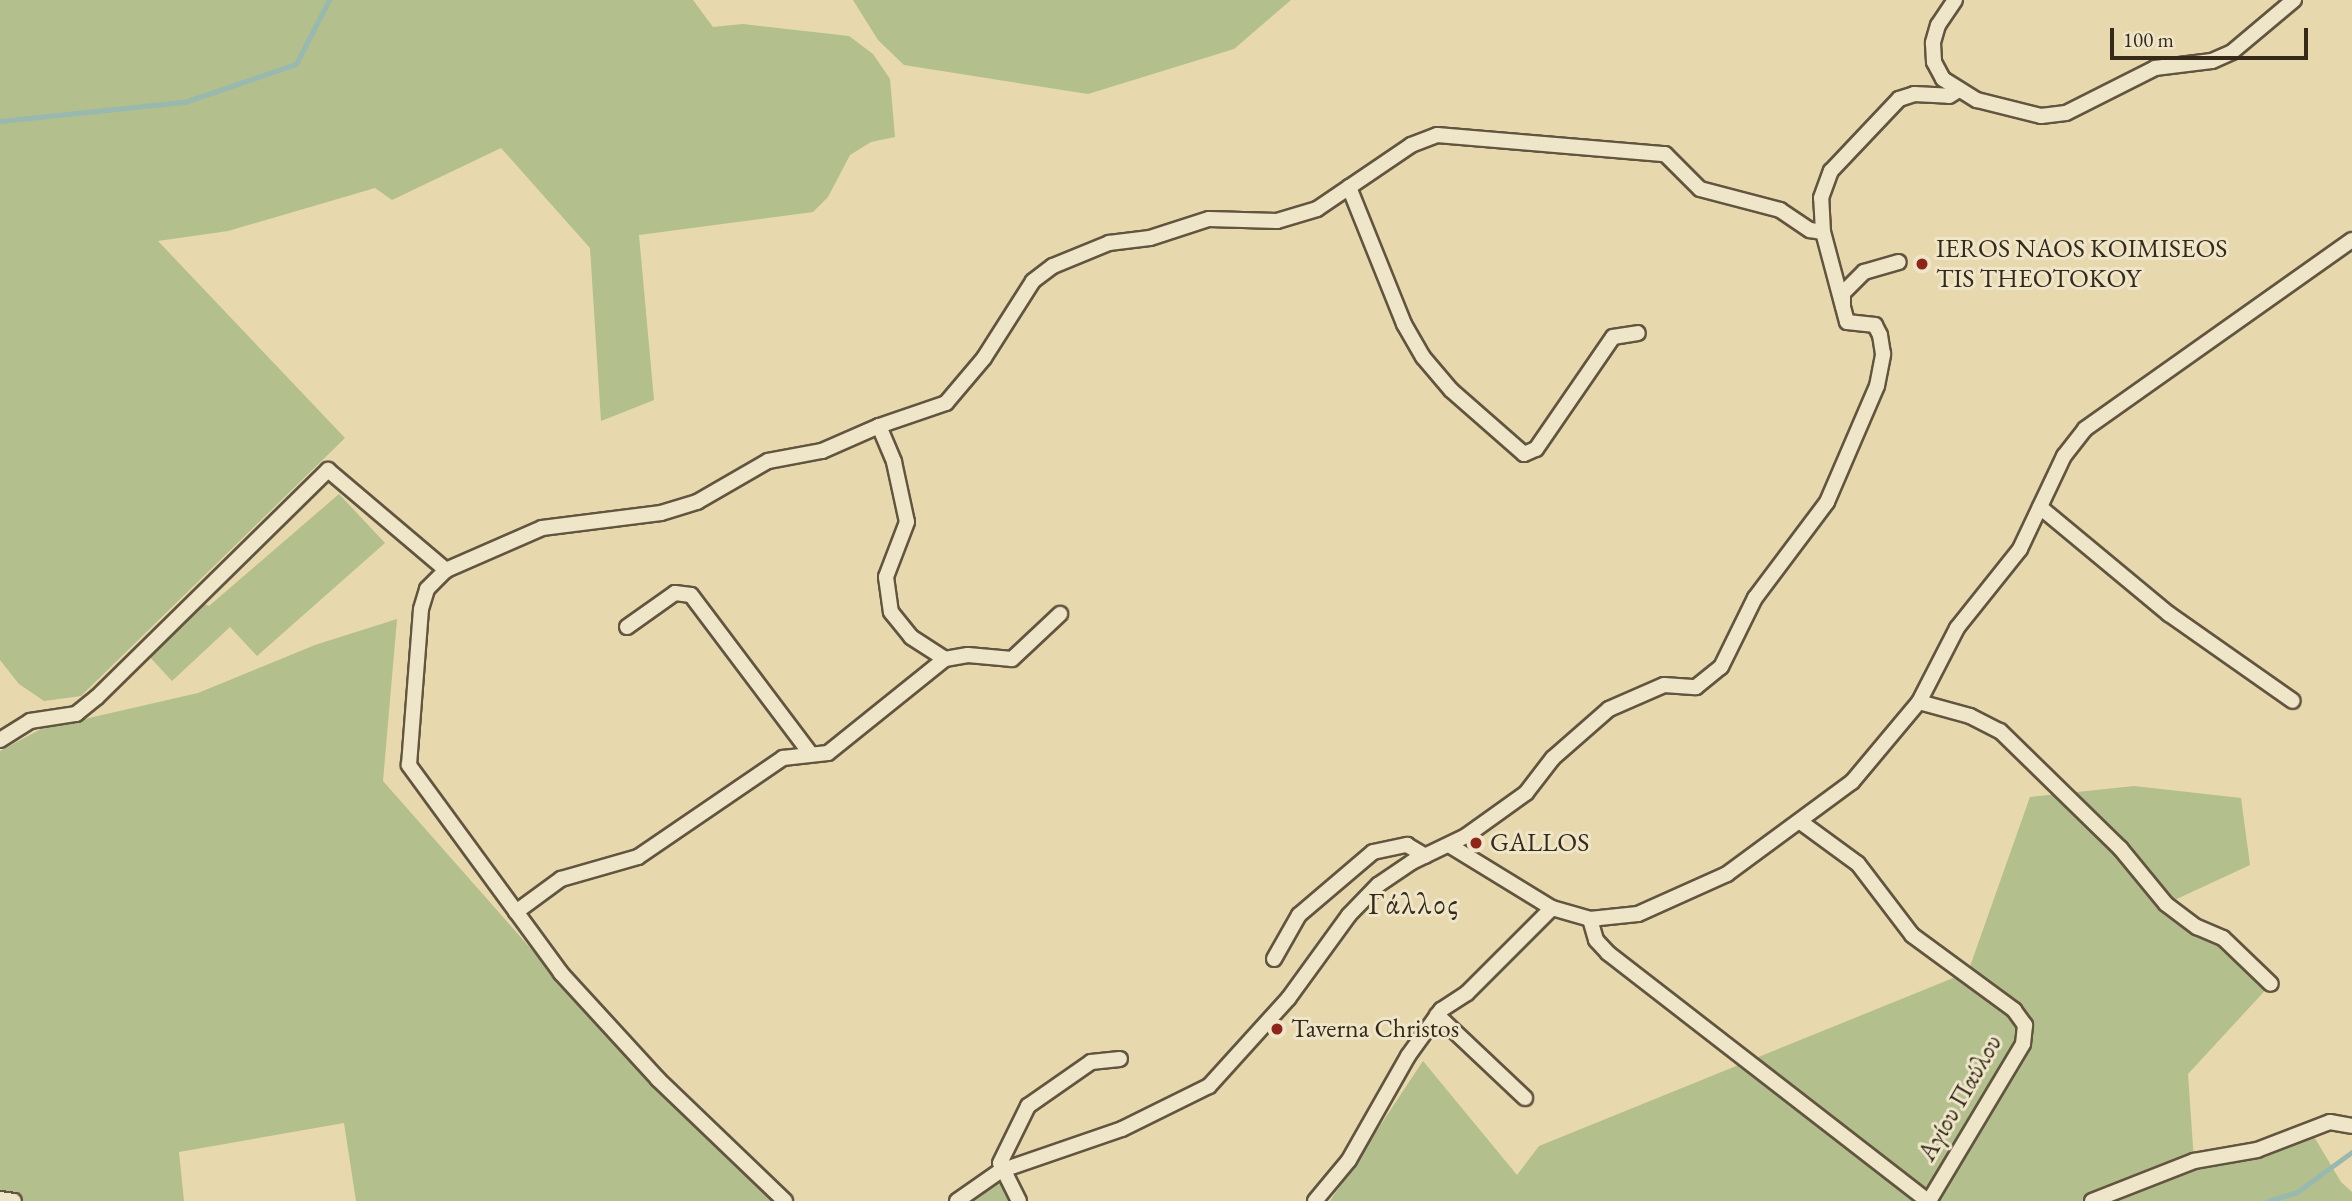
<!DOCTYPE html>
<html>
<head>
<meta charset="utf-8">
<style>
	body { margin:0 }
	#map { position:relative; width:2352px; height:1201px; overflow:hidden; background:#e7d8ae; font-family:"EB Garamond",serif }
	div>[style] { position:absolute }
	.green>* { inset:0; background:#b3bf8c }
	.stream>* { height:4.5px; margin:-2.25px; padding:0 2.25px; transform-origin:2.25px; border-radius:2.25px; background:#97b9af }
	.roads { filter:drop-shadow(2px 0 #62553f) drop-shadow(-2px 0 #62553f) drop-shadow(0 2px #62553f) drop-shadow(0 -2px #62553f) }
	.minor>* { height:14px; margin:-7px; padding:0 7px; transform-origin:7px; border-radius:7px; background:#efe6ca }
	.dots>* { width:19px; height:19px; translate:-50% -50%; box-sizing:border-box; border:4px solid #efe6ca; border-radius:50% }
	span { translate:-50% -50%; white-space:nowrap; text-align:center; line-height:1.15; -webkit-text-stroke:6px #efe6ca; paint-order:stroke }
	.poi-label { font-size:26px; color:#35291a }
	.left { translate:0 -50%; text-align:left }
	.street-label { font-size:26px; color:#35291a }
	.quarter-label { font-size:30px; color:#35291a; letter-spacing:2px }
	.scale { position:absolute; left:2110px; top:28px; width:198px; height:32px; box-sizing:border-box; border:4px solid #35291a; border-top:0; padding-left:9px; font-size:21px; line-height:24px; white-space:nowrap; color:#35291a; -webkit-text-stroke:5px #efe6ca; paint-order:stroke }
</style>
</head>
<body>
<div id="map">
	<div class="green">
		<i style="clip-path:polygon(0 0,693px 0,713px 27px,743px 24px,849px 36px,873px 54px,890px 79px,895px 137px,871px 142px,850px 155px,828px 197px,813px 212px,639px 235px,654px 400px,601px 421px,590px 248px,501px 148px,392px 200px,375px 188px,228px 231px,158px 241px,345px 438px,81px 696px,44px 701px,19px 684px,0 660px)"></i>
		<i style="clip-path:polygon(853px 0,1291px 0,1234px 49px,1088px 94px,904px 65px,878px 40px)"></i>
		<i style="clip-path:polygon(339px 494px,385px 543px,257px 656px,230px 627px,172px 681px,148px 655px,203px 603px,209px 606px)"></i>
		<i style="clip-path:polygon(397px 619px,383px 781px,650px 1084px,774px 1201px,356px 1201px,344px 1123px,179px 1152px,184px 1201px,0 1201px,0 751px,41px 729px,198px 693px,315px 645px)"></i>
		<i style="clip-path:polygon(2134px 786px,2241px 798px,2250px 865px,2166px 904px,2223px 938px,2271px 984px,2188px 1074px,2194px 1161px,2310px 1130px,2341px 1182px,2352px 1192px,2352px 1201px,1330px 1201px,1423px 1061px,1517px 1175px,1539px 1146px,1968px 972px,2030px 797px)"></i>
		<i style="clip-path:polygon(1002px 1182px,1015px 1201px,973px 1201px,990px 1187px)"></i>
	</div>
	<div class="stream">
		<i style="left:0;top:121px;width:186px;rotate:-5.9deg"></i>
		<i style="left:185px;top:102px;width:117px;rotate:-18.9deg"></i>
		<i style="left:296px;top:64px;width:72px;rotate:-62.7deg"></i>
		<i style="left:2268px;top:1201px;width:30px;rotate:-17deg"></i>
		<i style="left:2297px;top:1192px;width:68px;rotate:-36deg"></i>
	</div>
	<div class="roads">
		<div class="minor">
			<i style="left:1955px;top:0;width:30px;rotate:124deg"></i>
			<i style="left:1938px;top:25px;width:19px;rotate:106deg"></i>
			<i style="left:1933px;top:43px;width:19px;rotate:87deg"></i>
			<i style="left:1934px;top:62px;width:19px;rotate:62deg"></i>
			<i style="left:1943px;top:79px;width:40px;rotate:32deg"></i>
			<i style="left:1977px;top:100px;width:66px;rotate:14deg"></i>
			<i style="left:2041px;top:116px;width:25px;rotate:-7deg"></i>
			<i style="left:2066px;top:113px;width:100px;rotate:-26.8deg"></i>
			<i style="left:2155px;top:68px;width:57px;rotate:-7deg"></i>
			<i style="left:2212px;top:61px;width:22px;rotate:-24deg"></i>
			<i style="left:2232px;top:52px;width:81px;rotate:-40deg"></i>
			<i style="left:1349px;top:187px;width:148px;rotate:68.1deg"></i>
			<i style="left:1404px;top:324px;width:38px;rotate:60deg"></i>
			<i style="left:1423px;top:357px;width:43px;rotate:49.7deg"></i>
			<i style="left:1451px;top:390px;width:97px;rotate:41.2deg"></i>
			<i style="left:1524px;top:454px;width:13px;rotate:-23deg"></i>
			<i style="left:1536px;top:449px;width:136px;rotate:-55.5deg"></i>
			<i style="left:1613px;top:337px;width:25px;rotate:-9deg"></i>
			<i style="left:1843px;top:306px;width:13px;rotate:-90deg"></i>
			<i style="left:1843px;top:293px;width:30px;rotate:-45deg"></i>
			<i style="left:1864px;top:272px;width:36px;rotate:-16deg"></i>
			<i style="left:879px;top:426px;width:71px;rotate:-18.9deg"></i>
			<i style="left:946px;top:403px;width:59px;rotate:-49.8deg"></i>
			<i style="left:984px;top:358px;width:91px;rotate:-57.5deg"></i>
			<i style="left:1033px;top:281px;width:25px;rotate:-37deg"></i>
			<i style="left:1053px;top:266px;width:61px;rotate:-22.3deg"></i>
			<i style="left:1109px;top:243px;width:41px;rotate:-7deg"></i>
			<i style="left:1150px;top:238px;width:62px;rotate:-17.9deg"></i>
			<i style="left:1209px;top:219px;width:68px;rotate:1.7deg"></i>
			<i style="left:1277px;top:221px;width:42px;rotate:-16.7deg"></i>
			<i style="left:1317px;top:209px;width:114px;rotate:-34.2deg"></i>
			<i style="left:1411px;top:145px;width:28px;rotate:-21deg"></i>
			<i style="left:1437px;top:135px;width:229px;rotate:4.8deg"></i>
			<i style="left:1665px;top:154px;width:49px;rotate:45deg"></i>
			<i style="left:1700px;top:189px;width:83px;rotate:14.7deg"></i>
			<i style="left:1780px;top:210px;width:36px;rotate:34deg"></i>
			<i style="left:1810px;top:230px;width:13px;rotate:9deg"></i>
			<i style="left:2040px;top:507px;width:168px;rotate:39.7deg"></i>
			<i style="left:2169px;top:614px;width:151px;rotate:35.1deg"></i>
			<i style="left:627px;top:627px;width:59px;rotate:-35.3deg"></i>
			<i style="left:675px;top:593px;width:16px;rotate:7deg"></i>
			<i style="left:691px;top:595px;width:199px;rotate:53deg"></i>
			<i style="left:1919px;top:702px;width:53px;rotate:15.4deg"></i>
			<i style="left:1970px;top:716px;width:34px;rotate:27deg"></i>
			<i style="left:2000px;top:731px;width:168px;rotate:44.3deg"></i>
			<i style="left:2120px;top:848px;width:72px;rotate:50.6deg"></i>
			<i style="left:2166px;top:904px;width:39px;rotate:37deg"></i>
			<i style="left:2197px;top:927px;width:28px;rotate:23deg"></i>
			<i style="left:2223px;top:938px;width:66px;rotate:43.8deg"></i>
			<i style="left:0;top:740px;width:36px;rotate:-32deg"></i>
			<i style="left:30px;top:721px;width:47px;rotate:-8.7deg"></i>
			<i style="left:76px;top:714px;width:27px;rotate:-39deg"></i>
			<i style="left:97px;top:697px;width:324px;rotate:-44.5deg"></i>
			<i style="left:328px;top:470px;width:155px;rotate:40.3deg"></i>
			<i style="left:1802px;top:823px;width:69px;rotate:36.2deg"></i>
			<i style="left:1858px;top:864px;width:89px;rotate:52.7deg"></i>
			<i style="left:1912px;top:935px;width:127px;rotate:36.3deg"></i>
			<i style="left:2014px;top:1010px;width:19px;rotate:54deg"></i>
			<i style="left:2025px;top:1025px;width:19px;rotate:96deg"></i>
			<i style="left:2023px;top:1044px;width:183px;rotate:120.9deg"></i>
			<i style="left:1449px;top:845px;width:121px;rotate:31.5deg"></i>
			<i style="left:1552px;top:908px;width:40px;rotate:16deg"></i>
			<i style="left:1590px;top:919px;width:48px;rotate:-5.9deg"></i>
			<i style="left:1638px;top:914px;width:98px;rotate:-24.2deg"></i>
			<i style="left:1727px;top:874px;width:155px;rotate:-36.4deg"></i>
			<i style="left:1852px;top:782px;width:104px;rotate:-50.1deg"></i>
			<i style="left:1919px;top:702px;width:83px;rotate:-62.8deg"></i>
			<i style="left:1957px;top:628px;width:101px;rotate:-51.4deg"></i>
			<i style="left:2020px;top:549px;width:103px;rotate:-64.7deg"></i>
			<i style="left:2064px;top:456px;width:34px;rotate:-52deg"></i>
			<i style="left:2085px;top:429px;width:327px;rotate:-35.3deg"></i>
			<i style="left:516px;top:912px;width:56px;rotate:-36.3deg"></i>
			<i style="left:561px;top:879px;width:80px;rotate:-15.9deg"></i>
			<i style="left:638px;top:857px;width:176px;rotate:-34.3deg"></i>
			<i style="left:783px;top:758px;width:45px;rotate:-6.3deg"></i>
			<i style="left:828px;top:753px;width:150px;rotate:-38.8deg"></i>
			<i style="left:945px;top:659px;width:23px;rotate:-10deg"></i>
			<i style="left:968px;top:655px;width:44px;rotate:5.2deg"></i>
			<i style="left:1012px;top:659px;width:66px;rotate:-43.2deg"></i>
			<i style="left:1590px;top:919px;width:22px;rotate:74deg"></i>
			<i style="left:1596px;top:940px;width:18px;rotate:47deg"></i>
			<i style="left:1608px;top:953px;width:403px;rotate:37.8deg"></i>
			<i style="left:1274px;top:959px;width:51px;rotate:-60.4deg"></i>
			<i style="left:1299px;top:915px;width:97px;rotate:-40.4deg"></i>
			<i style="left:1373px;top:852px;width:35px;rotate:-12deg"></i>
			<i style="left:1407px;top:845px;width:21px;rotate:31deg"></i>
			<i style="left:1437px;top:1015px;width:121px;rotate:43.3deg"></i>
			<i style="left:0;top:1199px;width:14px;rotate:8deg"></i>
			<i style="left:785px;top:1201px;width:176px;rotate:-136.2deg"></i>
			<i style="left:658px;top:1079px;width:144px;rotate:-132.5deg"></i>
			<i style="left:561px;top:973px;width:258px;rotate:-126.2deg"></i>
			<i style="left:409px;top:765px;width:156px;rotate:-85.6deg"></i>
			<i style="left:421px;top:609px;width:21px;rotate:-73deg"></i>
			<i style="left:427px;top:589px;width:27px;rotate:-45deg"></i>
			<i style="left:446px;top:570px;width:105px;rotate:-23.6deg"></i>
			<i style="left:542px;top:528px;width:120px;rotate:-7.2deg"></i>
			<i style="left:661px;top:513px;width:38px;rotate:-17deg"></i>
			<i style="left:697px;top:502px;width:82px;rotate:-30deg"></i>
			<i style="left:768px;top:461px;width:55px;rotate:-10.5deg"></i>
			<i style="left:822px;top:451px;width:62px;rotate:-23.7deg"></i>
			<i style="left:879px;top:426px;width:39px;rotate:67deg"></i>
			<i style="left:894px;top:462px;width:61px;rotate:77.8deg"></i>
			<i style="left:907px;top:522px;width:59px;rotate:110.9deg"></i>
			<i style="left:886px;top:577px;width:35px;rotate:82deg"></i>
			<i style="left:891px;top:612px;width:32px;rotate:51deg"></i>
			<i style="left:911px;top:637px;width:40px;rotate:32.9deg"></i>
			<i style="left:957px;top:1201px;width:52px;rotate:-34.9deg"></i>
			<i style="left:1000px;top:1171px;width:129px;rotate:-19deg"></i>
			<i style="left:1122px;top:1129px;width:97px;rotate:-26.3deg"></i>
			<i style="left:1209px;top:1086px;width:118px;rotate:-47.8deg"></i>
			<i style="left:1288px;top:999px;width:104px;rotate:-54deg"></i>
			<i style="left:1349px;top:915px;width:42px;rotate:-46deg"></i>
			<i style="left:1378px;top:885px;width:41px;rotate:-34.1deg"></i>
			<i style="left:1412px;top:862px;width:60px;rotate:-25.7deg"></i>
			<i style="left:1466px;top:836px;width:74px;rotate:-35.6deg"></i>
			<i style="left:1526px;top:793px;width:44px;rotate:-52.4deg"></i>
			<i style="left:1553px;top:758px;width:74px;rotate:-41.2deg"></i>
			<i style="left:1609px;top:709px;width:60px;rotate:-23.6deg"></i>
			<i style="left:1664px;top:685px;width:32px;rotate:4deg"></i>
			<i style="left:1696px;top:687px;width:32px;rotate:-39deg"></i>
			<i style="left:1721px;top:667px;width:77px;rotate:-63.8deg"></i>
			<i style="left:1755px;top:598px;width:120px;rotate:-53.1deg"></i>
			<i style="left:1827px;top:502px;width:126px;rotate:-66.7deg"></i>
			<i style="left:1877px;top:386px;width:33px;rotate:-79deg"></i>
			<i style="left:1883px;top:354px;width:19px;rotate:-99deg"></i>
			<i style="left:1880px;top:335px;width:11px;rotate:-117deg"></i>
			<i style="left:1875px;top:325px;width:28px;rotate:-174deg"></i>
			<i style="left:1847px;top:322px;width:93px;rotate:-104.9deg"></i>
			<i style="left:1823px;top:232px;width:34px;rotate:-93deg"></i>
			<i style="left:1821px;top:198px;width:29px;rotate:-70deg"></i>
			<i style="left:1831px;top:171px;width:99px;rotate:-46.6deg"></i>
			<i style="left:1899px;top:99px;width:16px;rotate:-18deg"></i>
			<i style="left:1914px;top:94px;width:35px;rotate:3deg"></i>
			<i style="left:1949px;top:96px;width:9px;rotate:-32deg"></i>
			<i style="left:1019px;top:1201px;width:42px;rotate:-116.6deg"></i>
			<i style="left:1000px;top:1163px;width:64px;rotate:-63.8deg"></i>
			<i style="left:1028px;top:1106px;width:77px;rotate:-34.9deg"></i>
			<i style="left:1091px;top:1062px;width:29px;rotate:-6deg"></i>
			<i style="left:1315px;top:1201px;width:53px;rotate:-50.3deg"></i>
			<i style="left:1349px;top:1160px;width:120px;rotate:-60.4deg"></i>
			<i style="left:1408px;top:1056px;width:57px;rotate:-54.3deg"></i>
			<i style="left:1441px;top:1010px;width:31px;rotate:-33deg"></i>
			<i style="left:1467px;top:993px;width:120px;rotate:-45deg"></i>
			<i style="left:2092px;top:1201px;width:110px;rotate:-21.4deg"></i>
			<i style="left:2194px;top:1161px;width:64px;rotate:-9.9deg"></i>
			<i style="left:2257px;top:1150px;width:78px;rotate:-21deg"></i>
			<i style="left:2330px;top:1122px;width:22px;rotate:10deg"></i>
		</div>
	</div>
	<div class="dots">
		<i style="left:1922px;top:264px;background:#8f2418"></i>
		<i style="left:1476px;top:843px;background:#8f2418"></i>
		<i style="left:1277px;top:1029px;background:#8f2418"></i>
	</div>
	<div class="poi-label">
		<span class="left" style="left:1936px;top:264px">IEROS NAOS KOIMISEOS<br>TIS THEOTOKOY</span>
		<span class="left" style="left:1490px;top:843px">GALLOS</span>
		<span class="left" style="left:1291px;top:1029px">Taverna Christos</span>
	</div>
	<div class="street-label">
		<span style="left:1960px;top:1098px;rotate:-60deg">Αγίου Παύλου</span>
	</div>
	<div class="quarter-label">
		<span style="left:1414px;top:904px">Γάλλος</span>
	</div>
	<div class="scale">100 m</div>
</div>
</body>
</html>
